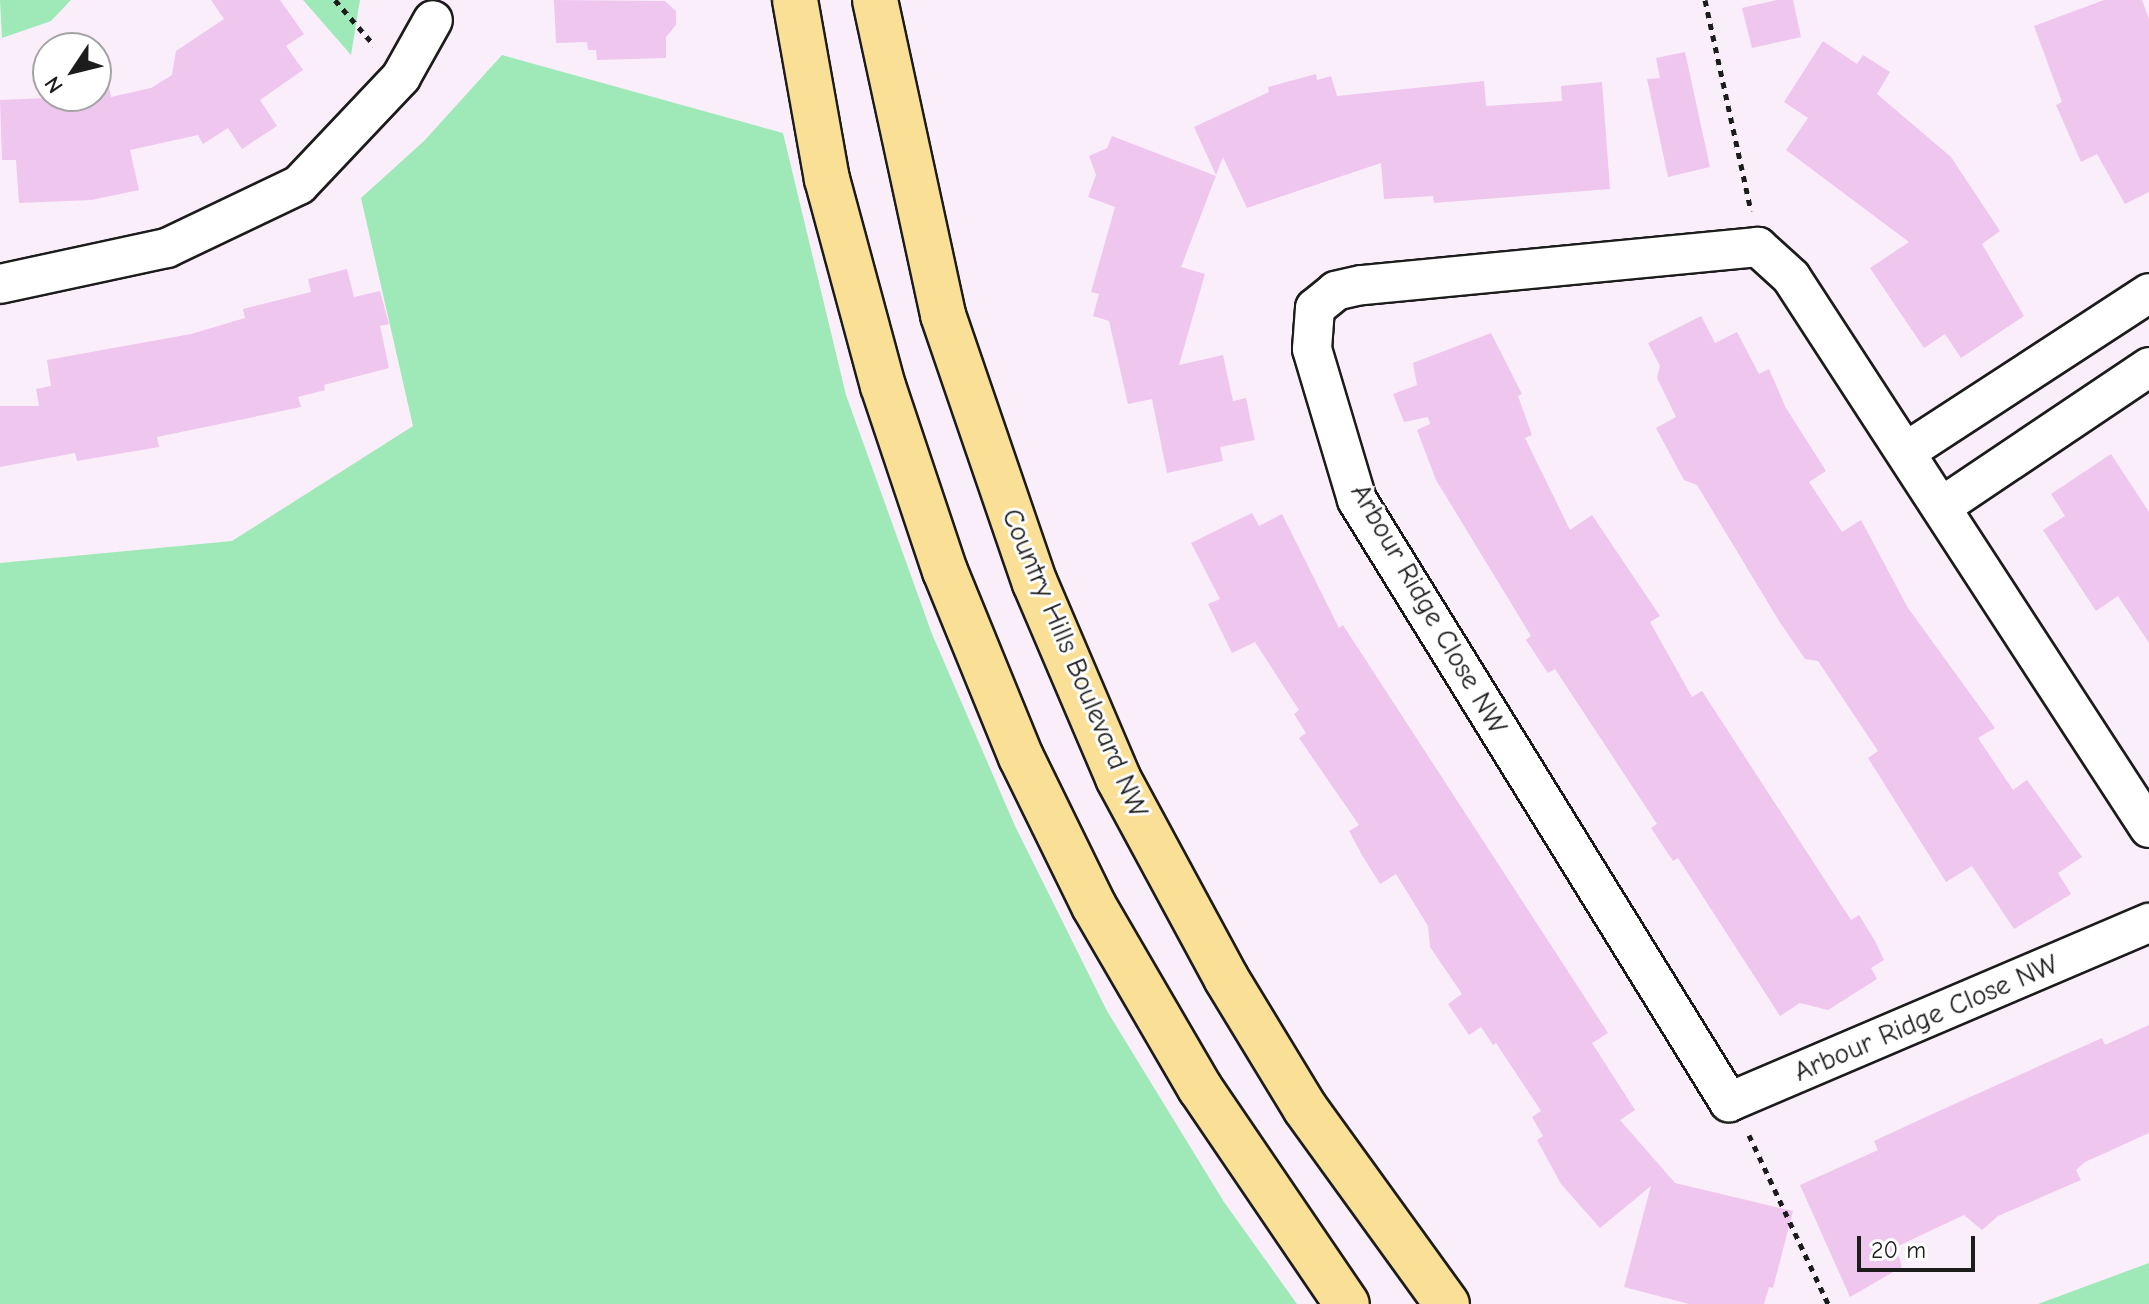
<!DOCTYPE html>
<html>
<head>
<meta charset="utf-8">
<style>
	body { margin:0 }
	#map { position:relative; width:2149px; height:1304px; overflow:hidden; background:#faeefa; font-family:"Comic Neue",sans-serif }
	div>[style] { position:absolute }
	.green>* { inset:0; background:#9fe9b8 }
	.building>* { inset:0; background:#efc6ee }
	.path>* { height:5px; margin-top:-2.5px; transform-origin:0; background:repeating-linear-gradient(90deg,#1c1c1c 0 6px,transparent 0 12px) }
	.roads { filter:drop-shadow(2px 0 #1c1c1c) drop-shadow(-2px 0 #1c1c1c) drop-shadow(0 2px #1c1c1c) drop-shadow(0 -2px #1c1c1c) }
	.minor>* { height:38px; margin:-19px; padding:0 19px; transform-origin:19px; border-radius:19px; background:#fff }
	.major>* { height:44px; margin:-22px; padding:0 22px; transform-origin:22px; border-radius:22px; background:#fadf96 }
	span { translate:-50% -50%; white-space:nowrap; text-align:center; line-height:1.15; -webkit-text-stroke:6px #fff; paint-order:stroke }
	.street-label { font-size:28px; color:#1c1c1c }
	.north { position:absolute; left:32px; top:32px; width:80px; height:80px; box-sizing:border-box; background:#fff; border:2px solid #a4a4a4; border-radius:50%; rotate:235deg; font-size:22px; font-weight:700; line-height:32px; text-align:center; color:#1c1c1c }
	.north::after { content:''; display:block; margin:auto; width:28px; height:36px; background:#1c1c1c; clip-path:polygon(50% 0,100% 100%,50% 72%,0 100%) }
	.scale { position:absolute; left:1857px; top:1236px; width:118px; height:36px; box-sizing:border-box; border:4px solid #1c1c1c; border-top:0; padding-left:10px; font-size:24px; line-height:28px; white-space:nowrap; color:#1c1c1c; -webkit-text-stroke:6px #fff; paint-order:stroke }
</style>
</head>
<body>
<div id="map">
	<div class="green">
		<i style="clip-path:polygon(0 0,71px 0,51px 21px,2px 38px)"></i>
		<i style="clip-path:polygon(303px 0,360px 0,351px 55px)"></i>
		<i style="clip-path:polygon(502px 55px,783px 133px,846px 395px,932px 634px,1015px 826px,1107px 1011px,1224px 1202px,1297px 1304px,0 1304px,0 563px,232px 541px,413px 426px,361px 198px,424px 141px)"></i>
		<i style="clip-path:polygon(2149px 1263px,2149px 1304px,2038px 1304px)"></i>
	</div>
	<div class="building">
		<i style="clip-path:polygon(211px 0,280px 0,304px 34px,286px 46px,303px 70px,260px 100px,277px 126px,242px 149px,228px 128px,203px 144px,198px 135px,130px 150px,139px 190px,91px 200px,19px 203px,16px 160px,2px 160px,0 100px,48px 98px,48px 102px,96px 96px,96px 91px,109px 88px,111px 97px,151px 88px,172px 75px,176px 51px,224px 19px)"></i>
		<i style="clip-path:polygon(554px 0,665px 1px,676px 11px,676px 25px,666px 37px,666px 58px,597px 60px,596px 50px,588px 50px,587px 42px,556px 43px)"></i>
		<i style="clip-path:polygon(1777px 0,1793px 0,1801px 37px,1752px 48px,1742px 8px)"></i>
		<i style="clip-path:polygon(2104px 0,2142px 0,2149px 19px,2149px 192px,2125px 204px,2097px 154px,2081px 162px,2056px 105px,2062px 102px,2034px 26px)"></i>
		<i style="clip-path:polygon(1823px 41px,1857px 64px,1863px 55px,1890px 72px,1877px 94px,1951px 157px,2000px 231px,1982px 244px,2024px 316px,1961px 358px,1945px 334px,1924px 348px,1870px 268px,1909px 242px,1786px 150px,1808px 118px,1784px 102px)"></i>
		<i style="clip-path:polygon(1685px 52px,1710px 167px,1668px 177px,1647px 79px,1660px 78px,1656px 58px)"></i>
		<i style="clip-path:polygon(1316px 74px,1317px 80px,1331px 76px,1337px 96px,1484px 81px,1486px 106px,1562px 101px,1561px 86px,1602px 82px,1610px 189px,1434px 203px,1433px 196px,1384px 199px,1381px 163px,1247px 208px,1223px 157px,1216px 175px,1194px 127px,1269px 92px,1268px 87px)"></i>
		<i style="clip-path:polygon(1112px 136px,1216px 176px,1181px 267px,1205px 274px,1179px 365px,1223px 355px,1233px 401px,1246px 398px,1255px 440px,1220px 447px,1223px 461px,1167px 473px,1152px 399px,1128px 404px,1109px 321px,1093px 316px,1099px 294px,1091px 292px,1115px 207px,1088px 197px,1096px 175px,1089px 156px,1107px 148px)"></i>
		<i style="clip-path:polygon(347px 269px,354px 297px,380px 291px,389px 324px,380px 326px,389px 368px,324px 385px,325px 390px,298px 397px,301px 407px,157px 437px,159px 447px,77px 461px,75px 453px,0 467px,0 406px,39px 406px,36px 389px,51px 386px,47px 360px,191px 334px,245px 318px,243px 309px,311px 292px,308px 279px)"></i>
		<i style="clip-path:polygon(1701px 316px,1715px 343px,1737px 332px,1759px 374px,1769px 369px,1786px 408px,1826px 471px,1809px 482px,1842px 532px,1861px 520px,1908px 608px,1995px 728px,1978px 738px,2013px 790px,2027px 780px,2082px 857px,2058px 873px,2071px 894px,2014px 929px,1972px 866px,1946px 882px,1868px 758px,1878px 751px,1818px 661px,1805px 659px,1779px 621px,1697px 485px,1684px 480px,1656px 428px,1676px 417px,1657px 378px,1660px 366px,1648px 343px)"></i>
		<i style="clip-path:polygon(1491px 333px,1522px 394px,1518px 396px,1532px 435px,1525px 438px,1570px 530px,1592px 515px,1660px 616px,1650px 622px,1692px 697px,1702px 691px,1851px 920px,1859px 915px,1875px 941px,1884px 960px,1871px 968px,1877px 979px,1828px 1010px,1800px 1003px,1780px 1016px,1678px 858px,1673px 861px,1651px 828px,1657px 824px,1555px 669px,1548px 673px,1526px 640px,1531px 636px,1436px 480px,1417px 430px,1430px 424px,1428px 417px,1404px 422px,1393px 394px,1417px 385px,1413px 363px)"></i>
		<i style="clip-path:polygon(2111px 454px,2149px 512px,2149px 643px,2118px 596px,2096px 611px,2043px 530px,2065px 516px,2051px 494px)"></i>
		<i style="clip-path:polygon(1252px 513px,1259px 526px,1282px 514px,1339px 628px,1343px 625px,1608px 1033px,1592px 1043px,1635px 1110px,1620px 1120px,1675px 1183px,1793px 1211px,1773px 1288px,1769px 1287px,1764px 1304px,1689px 1304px,1624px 1287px,1651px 1186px,1600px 1228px,1561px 1184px,1537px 1140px,1543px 1136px,1532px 1117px,1541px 1111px,1496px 1043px,1493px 1045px,1481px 1027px,1469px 1035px,1448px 1004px,1462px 994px,1430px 947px,1428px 926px,1396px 874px,1380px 884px,1362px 855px,1349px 831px,1359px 825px,1299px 738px,1306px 733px,1294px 714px,1299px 710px,1255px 642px,1232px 653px,1208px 604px,1220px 599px,1191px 543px)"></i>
		<i style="clip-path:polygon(2149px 1025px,2149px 1133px,2085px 1162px,2076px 1170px,2081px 1180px,1998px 1216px,1982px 1230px,1964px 1215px,1896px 1247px,1902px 1267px,1850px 1297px,1800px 1185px,1878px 1150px,1874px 1141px,1941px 1110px,2102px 1038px,2105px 1045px)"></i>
	</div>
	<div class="path">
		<i style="left:335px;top:0;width:60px;rotate:49.1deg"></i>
		<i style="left:1705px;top:0;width:216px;rotate:77.7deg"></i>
		<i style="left:1749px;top:1135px;width:187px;rotate:64.9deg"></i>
	</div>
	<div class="roads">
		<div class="minor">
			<i style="left:0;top:284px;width:171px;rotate:-12.2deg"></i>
			<i style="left:167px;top:248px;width:146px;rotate:-25.5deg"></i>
			<i style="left:299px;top:185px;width:149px;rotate:-46.6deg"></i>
			<i style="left:401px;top:77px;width:65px;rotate:-60.7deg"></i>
			<i style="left:1907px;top:451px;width:289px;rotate:-33.1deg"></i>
			<i style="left:1941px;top:507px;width:251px;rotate:-33.9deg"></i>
			<i style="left:2149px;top:828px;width:657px;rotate:-123.01deg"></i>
			<i style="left:1791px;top:277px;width:45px;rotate:-137.7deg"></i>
			<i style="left:1758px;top:247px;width:399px;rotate:174.5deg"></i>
			<i style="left:1361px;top:285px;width:26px;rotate:167deg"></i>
			<i style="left:1336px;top:291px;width:27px;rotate:141deg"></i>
			<i style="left:1315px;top:308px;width:41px;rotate:94.2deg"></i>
			<i style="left:1312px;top:349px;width:158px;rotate:73.4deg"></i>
			<i style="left:1357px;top:500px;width:708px;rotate:58.29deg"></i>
			<i style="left:1729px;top:1102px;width:457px;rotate:-23.1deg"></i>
		</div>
		<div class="major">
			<i style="left:795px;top:0;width:182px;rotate:79.9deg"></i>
			<i style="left:827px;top:179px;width:214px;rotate:74.9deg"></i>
			<i style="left:883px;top:386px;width:195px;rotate:71.5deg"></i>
			<i style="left:945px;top:571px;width:201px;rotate:67.8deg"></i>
			<i style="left:1021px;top:757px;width:166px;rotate:63.9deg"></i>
			<i style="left:1094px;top:906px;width:211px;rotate:59.8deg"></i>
			<i style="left:1200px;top:1088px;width:261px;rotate:55.8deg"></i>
			<i style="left:875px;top:0;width:322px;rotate:77.8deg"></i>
			<i style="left:943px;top:315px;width:283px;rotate:71.1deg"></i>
			<i style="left:1035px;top:583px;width:212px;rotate:66.9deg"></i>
			<i style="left:1118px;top:778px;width:227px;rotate:61.6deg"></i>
			<i style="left:1226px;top:978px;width:152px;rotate:58.7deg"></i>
			<i style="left:1305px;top:1108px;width:242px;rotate:54.1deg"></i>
		</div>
	</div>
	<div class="street-label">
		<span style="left:1429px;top:609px;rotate:60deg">Arbour Ridge Close NW</span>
		<span style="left:1075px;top:663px;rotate:67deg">Country Hills Boulevard NW</span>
		<span style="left:1926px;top:1018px;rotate:-23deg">Arbour Ridge Close NW</span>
	</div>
	<div class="north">N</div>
	<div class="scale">20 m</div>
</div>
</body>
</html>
